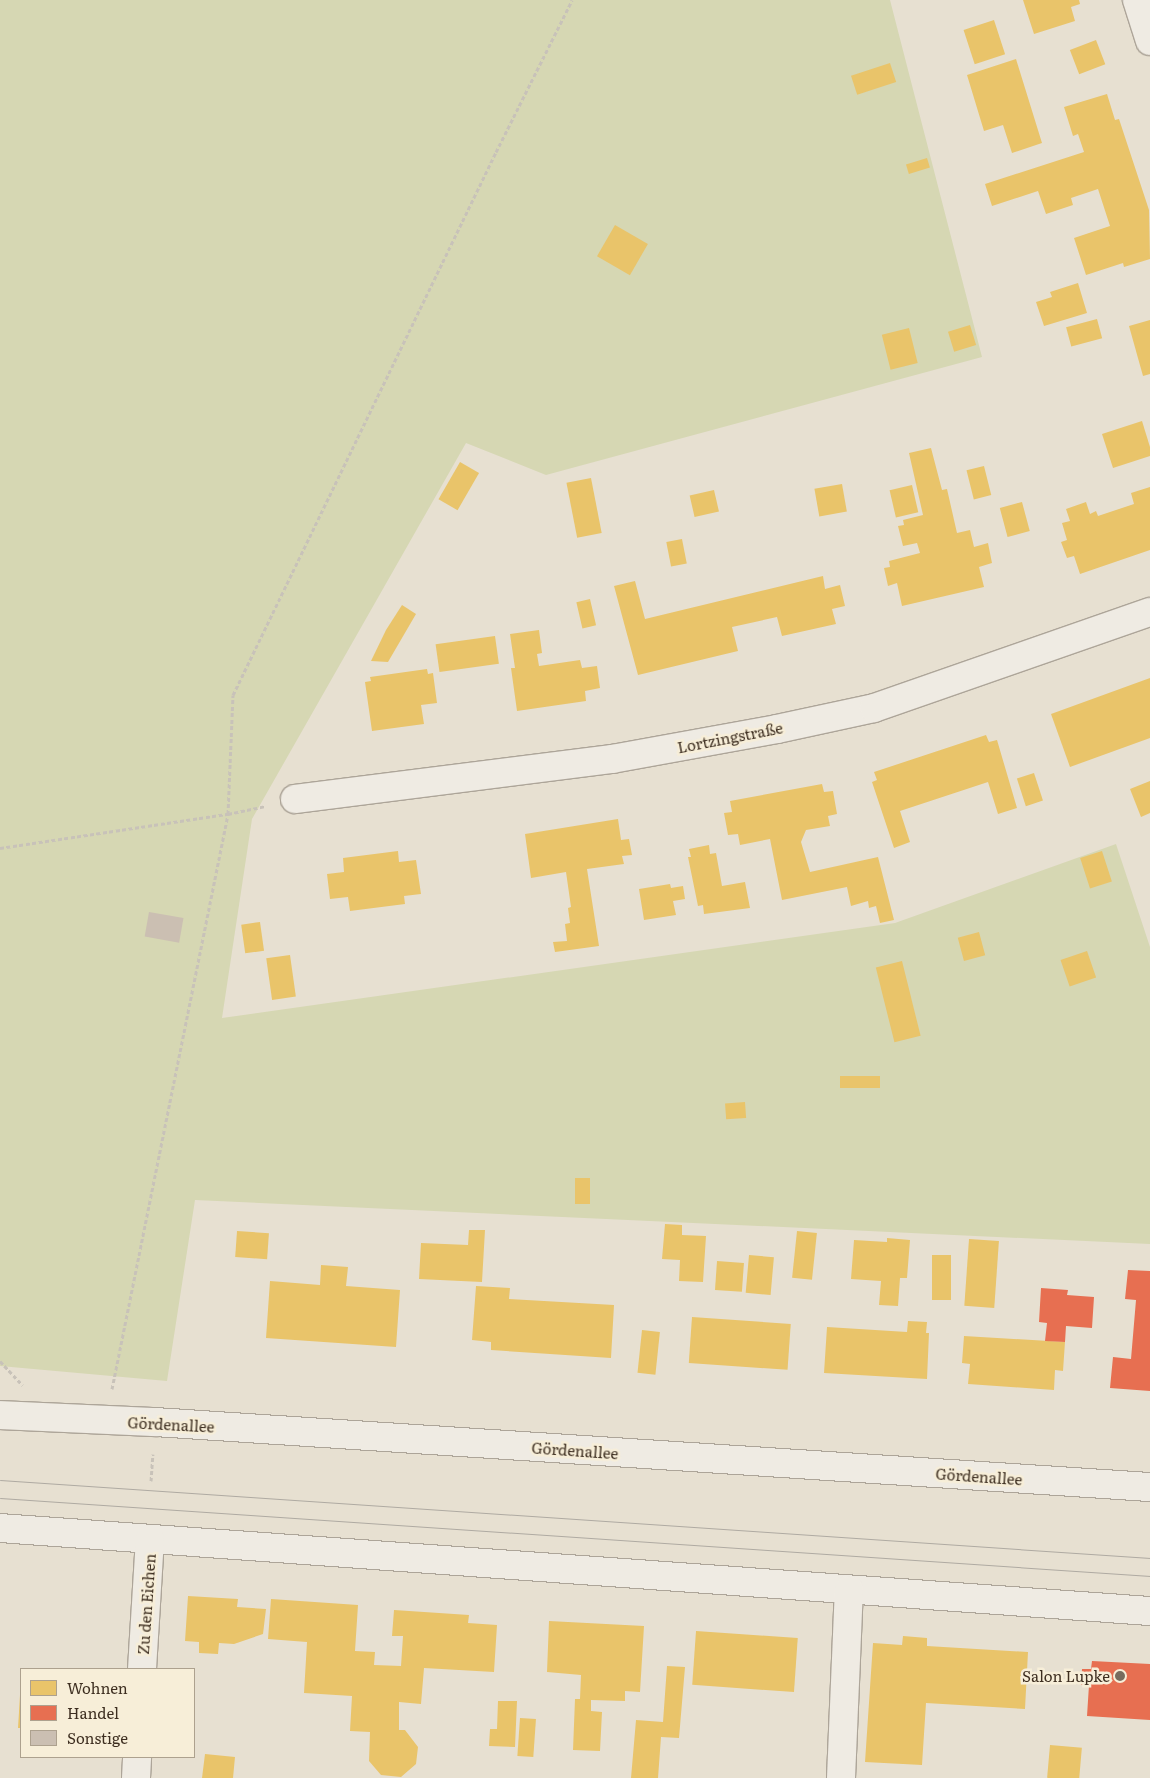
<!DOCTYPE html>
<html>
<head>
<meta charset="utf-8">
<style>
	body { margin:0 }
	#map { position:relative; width:1150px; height:1778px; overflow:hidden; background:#e7e0d1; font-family:Literata,serif }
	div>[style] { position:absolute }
	.green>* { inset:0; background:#d6d7b3 }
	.homes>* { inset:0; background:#e9c46a; transform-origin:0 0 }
	.shops>* { inset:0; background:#e76f51 }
	.building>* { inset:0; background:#cbbfb2; transform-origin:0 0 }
	.path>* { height:3px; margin-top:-1.5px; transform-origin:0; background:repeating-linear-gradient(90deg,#c8c2b9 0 4px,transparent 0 6.5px) }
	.roads { filter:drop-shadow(1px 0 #ada599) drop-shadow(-1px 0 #ada599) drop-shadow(0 1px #ada599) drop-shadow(0 -1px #ada599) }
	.minor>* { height:28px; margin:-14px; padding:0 14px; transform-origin:14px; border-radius:14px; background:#efebe3 }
	.tram>* { height:1px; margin:-0.5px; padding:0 0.5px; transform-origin:0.5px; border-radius:0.5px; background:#afaaa2 }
	.dots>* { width:14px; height:14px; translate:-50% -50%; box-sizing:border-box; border:2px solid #f7eed8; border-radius:50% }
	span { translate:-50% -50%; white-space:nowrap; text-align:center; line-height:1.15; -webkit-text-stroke:5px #f7eed8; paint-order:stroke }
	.street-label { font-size:15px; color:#3d2e20 }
	.poi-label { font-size:15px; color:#3d2e20 }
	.right { translate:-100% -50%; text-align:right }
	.legend { position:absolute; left:20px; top:1668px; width:175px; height:90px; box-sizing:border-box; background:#f7eed8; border:1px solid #ada18e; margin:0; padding:6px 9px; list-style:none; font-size:15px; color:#3d2e20 }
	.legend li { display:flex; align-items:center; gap:10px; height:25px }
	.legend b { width:25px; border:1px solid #ada18e }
</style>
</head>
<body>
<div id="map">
	<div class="green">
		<i style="clip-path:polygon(0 0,890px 0,982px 357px,546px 475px,466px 443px,252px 819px,222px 1018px,895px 923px,1116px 844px,1150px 947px,1150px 1244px,195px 1200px,167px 1381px,0 1366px)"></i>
	</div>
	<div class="homes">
		<i style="clip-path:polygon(1023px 0,1079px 0,1080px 4px,1071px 7px,1075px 21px,1034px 34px)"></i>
		<i style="left:994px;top:20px;width:36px;height:32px;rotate:72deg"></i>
		<i style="left:1096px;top:40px;width:26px;height:28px;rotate:69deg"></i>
		<i style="clip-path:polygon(1016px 59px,1042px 143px,1012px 153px,1003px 125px,984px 131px,967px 75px)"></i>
		<i style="left:890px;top:63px;width:20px;height:41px;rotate:72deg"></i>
		<i style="clip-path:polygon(1107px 94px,1115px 120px,1119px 119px,1149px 210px,1150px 259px,1124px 267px,1123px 263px,1086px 275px,1074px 238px,1110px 226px,1098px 189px,1071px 198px,1073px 205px,1046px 214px,1038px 191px,992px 206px,985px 184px,1084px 152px,1078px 134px,1073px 136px,1064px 107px)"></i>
		<i style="left:927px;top:158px;width:10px;height:22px;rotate:73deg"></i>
		<i style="left:615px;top:225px;width:38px;height:36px;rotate:30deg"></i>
		<i style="clip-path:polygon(1078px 283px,1087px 313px,1044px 326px,1036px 302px,1052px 297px,1050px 292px)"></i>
		<i style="left:1097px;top:319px;width:20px;height:32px;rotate:75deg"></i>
		<i style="clip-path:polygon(1150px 320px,1150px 374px,1143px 376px,1129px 326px)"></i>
		<i style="left:970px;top:325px;width:21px;height:23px;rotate:73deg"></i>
		<i style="left:909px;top:328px;width:36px;height:28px;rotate:76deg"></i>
		<i style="clip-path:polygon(1142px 421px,1150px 447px,1150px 456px,1113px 468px,1102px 434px)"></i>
		<i style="clip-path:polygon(931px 448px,942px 490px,947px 489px,957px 533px,970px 530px,974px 547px,988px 543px,992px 563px,979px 567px,984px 587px,902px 606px,897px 583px,888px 586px,884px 568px,890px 567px,889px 561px,920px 553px,917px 543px,903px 546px,898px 526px,904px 525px,903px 520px,923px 515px,909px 453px)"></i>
		<i style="left:460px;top:462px;width:22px;height:43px;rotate:30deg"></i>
		<i style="left:984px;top:466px;width:30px;height:18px;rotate:76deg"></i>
		<i style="left:591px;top:478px;width:56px;height:25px;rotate:79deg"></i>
		<i style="left:842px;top:484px;width:28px;height:28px;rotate:80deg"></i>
		<i style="left:912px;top:485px;width:28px;height:23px;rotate:77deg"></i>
		<i style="clip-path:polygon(1150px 487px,1150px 550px,1080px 574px,1074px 556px,1067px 558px,1061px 542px,1067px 540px,1062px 523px,1070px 521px,1066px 509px,1086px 502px,1090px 514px,1096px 511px,1098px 516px,1134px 504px,1131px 493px)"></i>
		<i style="left:714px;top:490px;width:22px;height:25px;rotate:77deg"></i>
		<i style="left:1022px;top:502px;width:30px;height:23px;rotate:75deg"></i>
		<i style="left:682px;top:539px;width:25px;height:16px;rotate:79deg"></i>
		<i style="clip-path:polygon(823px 576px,825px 589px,840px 585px,845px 606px,832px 609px,836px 624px,782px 636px,777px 617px,732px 627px,738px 651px,638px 675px,614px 586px,635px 581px,645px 619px)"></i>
		<i style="left:590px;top:599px;width:27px;height:14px;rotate:77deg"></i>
		<i style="clip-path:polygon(402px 605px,416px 614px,388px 662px,371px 661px,386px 630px)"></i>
		<i style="clip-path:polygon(539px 630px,542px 653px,537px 654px,539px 666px,580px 660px,582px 668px,597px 666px,600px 688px,585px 691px,586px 701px,517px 711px,511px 668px,515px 668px,510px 634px)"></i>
		<i style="left:495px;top:636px;width:28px;height:60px;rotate:82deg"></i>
		<i style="clip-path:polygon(427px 669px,428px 674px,433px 673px,437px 703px,421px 705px,424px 724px,372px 731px,365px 682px,371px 681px,370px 677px)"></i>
		<i style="clip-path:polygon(1150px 678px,1150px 738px,1070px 767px,1051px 714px)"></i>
		<i style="clip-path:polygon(986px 735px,989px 742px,997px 740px,1017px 808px,998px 814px,988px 782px,900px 811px,910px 842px,894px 848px,872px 782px,877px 780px,874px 772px)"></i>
		<i style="left:1034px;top:773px;width:29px;height:18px;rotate:72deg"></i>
		<i style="clip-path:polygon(1150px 781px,1150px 813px,1141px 817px,1130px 789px)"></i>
		<i style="clip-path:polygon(822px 784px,824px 792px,833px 791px,837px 814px,828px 816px,830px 826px,806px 830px,801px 842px,810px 872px,878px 857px,894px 920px,880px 923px,876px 906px,869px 908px,868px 901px,851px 906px,847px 887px,782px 900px,770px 839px,740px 845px,738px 834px,728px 835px,724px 813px,732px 812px,730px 801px)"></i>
		<i style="clip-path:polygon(618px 819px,621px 840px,629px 839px,632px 855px,622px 856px,624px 864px,587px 869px,599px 946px,555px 952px,553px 942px,567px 941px,565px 924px,570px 923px,568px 908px,571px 907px,566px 872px,531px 878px,525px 834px)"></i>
		<i style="clip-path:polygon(709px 845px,710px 854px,716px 853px,722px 886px,745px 882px,750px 908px,704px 914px,703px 905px,698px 906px,688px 857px,691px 857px,689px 849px)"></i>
		<i style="clip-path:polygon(398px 851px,399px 862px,416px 860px,421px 894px,404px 896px,405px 904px,350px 911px,348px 897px,330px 899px,327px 874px,344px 872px,343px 858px)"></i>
		<i style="left:1102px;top:851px;width:32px;height:23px;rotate:72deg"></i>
		<i style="clip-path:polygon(670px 884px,671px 888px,683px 886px,685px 899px,673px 901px,676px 915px,644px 920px,639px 889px)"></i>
		<i style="left:260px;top:922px;width:29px;height:19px;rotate:82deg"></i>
		<i style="left:979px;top:932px;width:24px;height:22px;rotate:75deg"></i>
		<i style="left:1087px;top:951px;width:28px;height:28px;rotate:71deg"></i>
		<i style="left:290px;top:955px;width:42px;height:24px;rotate:82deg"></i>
		<i style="left:902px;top:961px;width:77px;height:27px;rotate:76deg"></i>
		<i style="left:840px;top:1076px;width:40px;height:12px"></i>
		<i style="left:745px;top:1102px;width:16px;height:20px;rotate:86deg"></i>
		<i style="left:575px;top:1178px;width:15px;height:26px"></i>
		<i style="clip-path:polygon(665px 1224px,682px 1225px,682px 1235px,706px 1236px,703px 1282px,679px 1281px,680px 1260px,662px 1259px)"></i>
		<i style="clip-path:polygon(469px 1230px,485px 1230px,482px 1282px,419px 1279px,421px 1243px,468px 1245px)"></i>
		<i style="left:237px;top:1231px;width:32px;height:26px;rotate:4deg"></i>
		<i style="left:797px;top:1231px;width:20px;height:47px;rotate:6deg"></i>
		<i style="clip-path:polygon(887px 1238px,910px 1240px,907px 1278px,900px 1278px,898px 1306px,879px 1305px,881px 1281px,851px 1279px,854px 1240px,887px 1242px)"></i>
		<i style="left:969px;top:1239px;width:30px;height:67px;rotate:4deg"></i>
		<i style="left:749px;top:1255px;width:25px;height:38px;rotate:5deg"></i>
		<i style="left:932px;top:1255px;width:19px;height:45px"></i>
		<i style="left:717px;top:1261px;width:27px;height:29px;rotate:4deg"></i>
		<i style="clip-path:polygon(321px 1265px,348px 1267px,346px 1286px,400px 1290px,396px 1347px,266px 1338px,270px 1281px,320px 1285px)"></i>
		<i style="clip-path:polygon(476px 1286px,510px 1288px,509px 1299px,614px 1305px,611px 1358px,491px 1350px,491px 1342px,472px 1340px)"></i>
		<i style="left:692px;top:1317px;width:99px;height:46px;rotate:4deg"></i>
		<i style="clip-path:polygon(908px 1321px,927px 1322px,926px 1333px,929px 1333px,927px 1379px,824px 1373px,827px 1327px,907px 1332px)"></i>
		<i style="left:642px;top:1330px;width:18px;height:43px;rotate:6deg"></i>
		<i style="clip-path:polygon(964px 1336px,1065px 1342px,1063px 1371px,1055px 1370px,1054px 1390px,968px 1384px,970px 1364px,962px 1363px)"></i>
		<i style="clip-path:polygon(188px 1596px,238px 1599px,237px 1607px,266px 1609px,263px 1634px,234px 1644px,219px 1643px,218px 1654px,199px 1653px,199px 1642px,185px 1641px)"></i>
		<i style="clip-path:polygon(271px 1599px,358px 1605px,355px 1651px,375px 1652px,374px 1665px,401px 1666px,403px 1636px,392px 1636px,394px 1610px,469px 1615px,468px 1623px,497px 1625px,494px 1672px,424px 1668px,421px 1704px,399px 1702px,399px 1730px,405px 1730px,418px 1747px,416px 1764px,401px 1777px,381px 1775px,369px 1761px,370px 1732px,350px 1731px,352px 1696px,304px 1693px,307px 1642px,268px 1639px)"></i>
		<i style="clip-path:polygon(549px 1621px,644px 1626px,640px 1692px,625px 1691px,625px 1701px,591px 1700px,591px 1711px,602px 1712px,600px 1751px,573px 1750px,575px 1699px,580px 1699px,581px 1675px,547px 1672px)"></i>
		<i style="left:696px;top:1631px;width:102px;height:54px;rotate:4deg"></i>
		<i style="clip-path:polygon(903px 1636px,927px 1638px,927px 1646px,1028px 1652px,1025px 1709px,926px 1703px,922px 1765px,865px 1762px,873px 1643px,902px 1645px)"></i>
		<i style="clip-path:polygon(667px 1666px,685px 1667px,679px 1738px,661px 1737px,658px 1778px,631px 1778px,636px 1720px,663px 1722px)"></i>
		<i style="clip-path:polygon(20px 1695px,21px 1695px,21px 1728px,18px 1728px)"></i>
		<i style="clip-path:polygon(498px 1701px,517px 1701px,515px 1747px,489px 1746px,490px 1729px,497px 1729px)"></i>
		<i style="left:520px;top:1718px;width:16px;height:38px;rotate:4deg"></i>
		<i style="left:1050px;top:1745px;width:32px;height:33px;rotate:5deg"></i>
		<i style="clip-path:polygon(205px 1754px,235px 1757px,233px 1778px,202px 1778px)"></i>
	</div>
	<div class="shops">
		<i style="clip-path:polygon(1128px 1270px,1150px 1271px,1150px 1391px,1110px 1388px,1113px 1357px,1131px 1359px,1136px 1300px,1125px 1299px)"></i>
		<i style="clip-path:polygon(1041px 1288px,1068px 1290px,1067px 1295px,1094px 1297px,1092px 1328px,1066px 1326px,1065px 1342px,1045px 1341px,1047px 1323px,1039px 1322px)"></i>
		<i style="clip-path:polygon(1092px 1661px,1150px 1664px,1150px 1720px,1087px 1716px,1089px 1685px,1081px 1685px,1082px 1669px,1091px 1669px)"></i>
	</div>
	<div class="building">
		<i style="left:149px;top:912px;width:35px;height:25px;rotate:10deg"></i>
	</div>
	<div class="path">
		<i style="left:0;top:848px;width:231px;rotate:-8.5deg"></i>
		<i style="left:228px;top:814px;width:38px;rotate:-12deg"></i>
		<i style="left:0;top:1361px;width:33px;rotate:47deg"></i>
		<i style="left:112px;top:1389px;width:587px;rotate:-78.59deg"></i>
		<i style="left:228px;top:814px;width:119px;rotate:-87.6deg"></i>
		<i style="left:233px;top:695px;width:603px;rotate:-64.16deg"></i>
		<i style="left:496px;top:152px;width:170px;rotate:-63.4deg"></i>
		<i style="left:151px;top:1481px;width:27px;rotate:-86deg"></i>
	</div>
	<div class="roads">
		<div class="minor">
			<i style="left:1137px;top:0;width:43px;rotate:72.4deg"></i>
			<i style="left:295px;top:799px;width:320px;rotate:-7.2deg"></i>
			<i style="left:612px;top:759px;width:168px;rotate:-10.3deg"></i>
			<i style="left:777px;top:729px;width:99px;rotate:-12.2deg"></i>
			<i style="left:874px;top:708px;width:292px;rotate:-19.2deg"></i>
			<i style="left:0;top:1415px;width:155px;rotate:2.6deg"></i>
			<i style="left:155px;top:1422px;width:997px;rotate:3.74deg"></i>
			<i style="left:0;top:1528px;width:1153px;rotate:4.13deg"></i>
			<i style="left:142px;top:1669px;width:130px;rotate:-86.5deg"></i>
			<i style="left:136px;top:1778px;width:21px;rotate:-87deg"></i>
			<i style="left:841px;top:1778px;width:188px;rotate:-87.6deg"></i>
		</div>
	</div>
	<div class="tram">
		<i style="left:0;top:1480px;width:1153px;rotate:3.88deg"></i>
		<i style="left:0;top:1498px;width:1153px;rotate:3.88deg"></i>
	</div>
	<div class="dots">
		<i style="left:1120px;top:1676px;background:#786c5e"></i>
	</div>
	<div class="street-label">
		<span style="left:730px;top:737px;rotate:-11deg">Lortzingstraße</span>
		<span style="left:171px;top:1424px;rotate:3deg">Gördenallee</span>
		<span style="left:575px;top:1450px;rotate:4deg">Gördenallee</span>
		<span style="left:979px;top:1476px;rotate:4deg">Gördenallee</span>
		<span style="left:146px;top:1604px;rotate:-86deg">Zu den Eichen</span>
	</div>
	<div class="poi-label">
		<span class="right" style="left:1110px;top:1676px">Salon Lupke</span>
	</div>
	<ul class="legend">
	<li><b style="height:14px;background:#e9c46a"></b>Wohnen</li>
	<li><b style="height:14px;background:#e76f51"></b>Handel</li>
	<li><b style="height:14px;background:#cbbfb2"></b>Sonstige</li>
	</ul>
</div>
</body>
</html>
